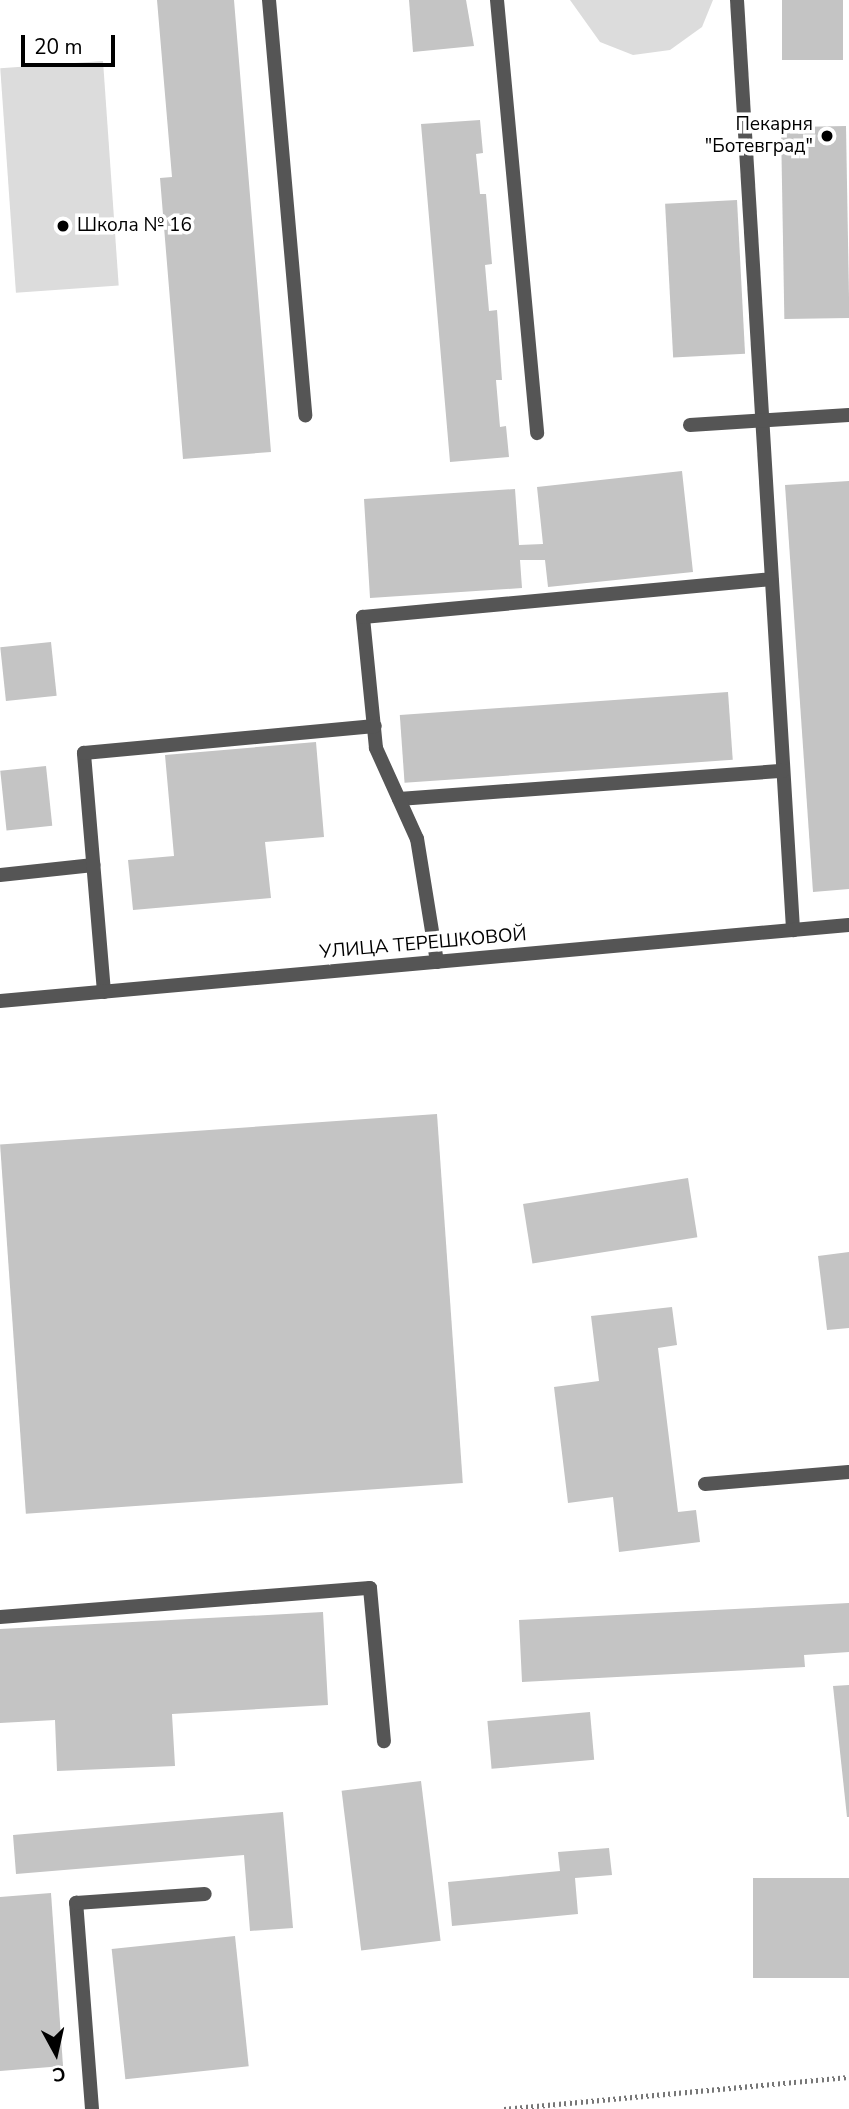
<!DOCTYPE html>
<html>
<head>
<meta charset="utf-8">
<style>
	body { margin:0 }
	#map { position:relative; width:849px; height:2109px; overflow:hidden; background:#fff; font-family:"Nunito Sans",sans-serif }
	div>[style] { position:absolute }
	.green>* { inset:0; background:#dcdcdc; transform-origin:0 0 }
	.building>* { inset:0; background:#c4c4c4; transform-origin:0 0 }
	.path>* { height:4.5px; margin-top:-2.25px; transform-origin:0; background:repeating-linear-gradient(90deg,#777 0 2px,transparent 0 5.5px) }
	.lane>* { height:14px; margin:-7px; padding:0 7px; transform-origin:7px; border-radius:7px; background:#555 }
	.street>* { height:14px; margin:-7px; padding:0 7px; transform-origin:7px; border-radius:7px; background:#555 }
	.dots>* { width:19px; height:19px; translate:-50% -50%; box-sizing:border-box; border:4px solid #fff; border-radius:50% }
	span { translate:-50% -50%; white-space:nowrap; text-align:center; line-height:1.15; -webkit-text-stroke:7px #fff; paint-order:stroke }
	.poi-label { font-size:19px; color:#000 }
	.right { translate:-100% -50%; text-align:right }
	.left { translate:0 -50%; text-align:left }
	.street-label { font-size:19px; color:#000 }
	.north { position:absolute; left:21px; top:2018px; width:70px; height:70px; -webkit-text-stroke:5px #fff; paint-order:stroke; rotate:172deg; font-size:19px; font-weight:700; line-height:28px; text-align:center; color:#000 }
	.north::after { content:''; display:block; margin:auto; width:24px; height:32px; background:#000; clip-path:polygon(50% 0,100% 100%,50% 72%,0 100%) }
	.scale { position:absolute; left:21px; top:35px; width:94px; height:32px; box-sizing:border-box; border:4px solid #000; border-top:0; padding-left:9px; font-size:21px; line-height:24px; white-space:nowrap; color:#000; -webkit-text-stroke:5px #fff; paint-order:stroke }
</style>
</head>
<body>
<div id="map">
	<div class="green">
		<i style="clip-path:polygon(570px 0,713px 0,702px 27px,670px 50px,633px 55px,600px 42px)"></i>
		<i style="left:103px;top:61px;width:225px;height:103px;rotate:86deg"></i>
	</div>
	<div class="building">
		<i style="clip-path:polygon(157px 0,234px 0,271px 452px,183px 459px,160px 178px,172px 177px)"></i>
		<i style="clip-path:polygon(409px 0,466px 0,474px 46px,413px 52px)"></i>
		<i style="left:782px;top:0;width:61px;height:60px"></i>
		<i style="clip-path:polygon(480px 120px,483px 153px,476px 154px,480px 194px,486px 194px,492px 264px,485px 265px,489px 311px,497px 310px,502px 380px,496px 380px,500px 427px,506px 426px,509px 457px,450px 462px,421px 124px)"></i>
		<i style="left:846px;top:126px;width:192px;height:65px;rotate:89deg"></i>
		<i style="left:737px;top:200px;width:154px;height:72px;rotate:87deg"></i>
		<i style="clip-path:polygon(682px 471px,693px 572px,548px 587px,545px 560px,520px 560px,522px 588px,370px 598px,364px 499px,515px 489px,519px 545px,543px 544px,537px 487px)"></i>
		<i style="clip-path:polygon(849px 481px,849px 889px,813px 892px,785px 485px)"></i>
		<i style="left:51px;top:642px;width:54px;height:51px;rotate:84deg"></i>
		<i style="left:728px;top:692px;width:68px;height:329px;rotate:86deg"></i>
		<i style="clip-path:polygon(316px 742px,324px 837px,265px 842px,271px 898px,133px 910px,128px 860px,174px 856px,165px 755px)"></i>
		<i style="left:46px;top:766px;width:60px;height:46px;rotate:84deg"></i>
		<i style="left:437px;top:1114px;width:370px;height:438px;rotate:86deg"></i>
		<i style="left:688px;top:1178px;width:60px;height:167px;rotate:81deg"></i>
		<i style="clip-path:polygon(849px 1252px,849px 1328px,827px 1330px,818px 1256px)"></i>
		<i style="clip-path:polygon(672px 1307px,677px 1345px,658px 1348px,678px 1512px,696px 1510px,700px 1542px,619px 1552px,613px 1497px,568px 1503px,554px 1387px,599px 1381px,591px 1316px)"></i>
		<i style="clip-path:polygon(849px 1603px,849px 1652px,804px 1655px,805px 1667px,522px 1682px,519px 1620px)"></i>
		<i style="clip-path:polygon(323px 1612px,328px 1705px,172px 1714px,175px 1766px,57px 1771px,55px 1720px,0 1723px,0 1629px)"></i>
		<i style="clip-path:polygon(849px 1685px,849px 1817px,847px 1817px,833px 1686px)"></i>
		<i style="left:590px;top:1712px;width:48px;height:103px;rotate:85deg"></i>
		<i style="left:421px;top:1781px;width:161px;height:80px;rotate:83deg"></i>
		<i style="clip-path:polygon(283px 1812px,293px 1928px,250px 1931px,244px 1855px,16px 1874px,13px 1835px)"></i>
		<i style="clip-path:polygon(609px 1848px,612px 1875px,575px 1878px,578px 1914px,452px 1926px,448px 1882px,560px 1871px,558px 1852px)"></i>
		<i style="left:849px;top:1878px;width:100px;height:96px;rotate:90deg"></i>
		<i style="clip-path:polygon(51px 1893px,63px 2066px,0 2071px,0 1897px)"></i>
		<i style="left:235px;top:1936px;width:131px;height:124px;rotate:84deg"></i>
	</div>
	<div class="path">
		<i style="left:504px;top:2109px;width:346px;rotate:-5.3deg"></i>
	</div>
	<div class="lane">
		<i style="left:269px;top:0;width:417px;rotate:85deg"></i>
		<i style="left:497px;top:0;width:435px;rotate:84.7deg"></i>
		<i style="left:737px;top:0;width:932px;rotate:86.55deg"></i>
		<i style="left:690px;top:425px;width:159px;rotate:-3.6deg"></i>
		<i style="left:399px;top:799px;width:385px;rotate:-4.2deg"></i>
		<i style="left:0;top:875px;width:94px;rotate:-6.1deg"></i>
		<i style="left:437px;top:962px;width:125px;rotate:-99.2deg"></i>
		<i style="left:417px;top:839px;width:100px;rotate:-114.3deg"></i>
		<i style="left:376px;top:748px;width:132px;rotate:-95.7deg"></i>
		<i style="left:363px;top:617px;width:410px;rotate:-5.3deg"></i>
		<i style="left:104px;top:992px;width:240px;rotate:-94.8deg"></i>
		<i style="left:84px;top:753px;width:292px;rotate:-5.3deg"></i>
		<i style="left:705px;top:1484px;width:144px;rotate:-4.8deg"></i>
		<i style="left:0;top:1617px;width:371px;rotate:-4.5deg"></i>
		<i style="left:370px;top:1588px;width:154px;rotate:84.8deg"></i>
		<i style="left:92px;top:2109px;width:207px;rotate:-94.4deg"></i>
		<i style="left:76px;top:1903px;width:129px;rotate:-4deg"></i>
	</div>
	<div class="street">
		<i style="left:0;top:1001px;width:852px;rotate:-5.12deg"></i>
	</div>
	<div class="dots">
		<i style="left:827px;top:136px;background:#000"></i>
		<i style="left:63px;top:226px;background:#000"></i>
	</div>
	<div class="poi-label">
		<span class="right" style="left:813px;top:136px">Пекарня<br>"Ботевград"</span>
		<span class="left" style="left:77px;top:226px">Школа № 16</span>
	</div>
	<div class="street-label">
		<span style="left:423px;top:944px;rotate:-5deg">УЛИЦА ТЕРЕШКОВОЙ</span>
	</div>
	<div class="north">С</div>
	<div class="scale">20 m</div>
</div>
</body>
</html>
